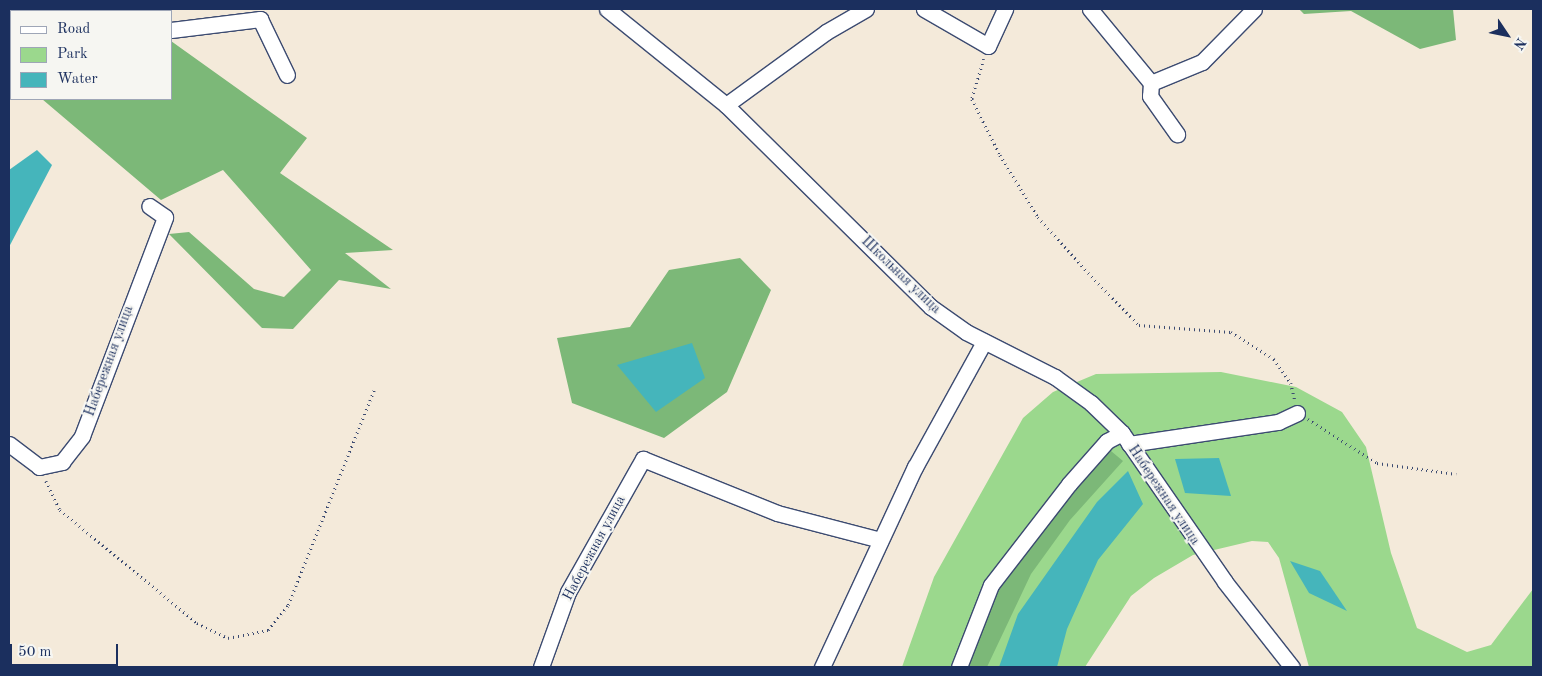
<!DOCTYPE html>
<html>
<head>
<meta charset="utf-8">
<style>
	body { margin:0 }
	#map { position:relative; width:1542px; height:676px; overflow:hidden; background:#f4eada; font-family:"Old Standard TT",serif }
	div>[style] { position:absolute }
	.green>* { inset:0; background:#9bd88d }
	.forest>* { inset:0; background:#7cb878 }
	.water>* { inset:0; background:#45b5bb }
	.path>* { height:2.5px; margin-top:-1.25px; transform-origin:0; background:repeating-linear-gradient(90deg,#3c4b71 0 1px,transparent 0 5px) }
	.roads { filter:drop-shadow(1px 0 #3c4b71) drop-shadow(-1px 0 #3c4b71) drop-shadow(0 1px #3c4b71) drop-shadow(0 -1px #3c4b71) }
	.minor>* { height:15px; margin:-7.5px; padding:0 7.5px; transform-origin:7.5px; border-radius:7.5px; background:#fff }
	span { translate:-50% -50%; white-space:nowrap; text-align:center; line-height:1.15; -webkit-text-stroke:4px #f6f6f2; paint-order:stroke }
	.street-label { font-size:14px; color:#1b2f5e }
	.frame { position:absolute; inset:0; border:10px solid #1b2f5e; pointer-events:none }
	.legend { position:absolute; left:10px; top:10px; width:162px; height:90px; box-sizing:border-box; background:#f6f6f2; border:1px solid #9ea6b7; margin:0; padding:6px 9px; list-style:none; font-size:15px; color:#1b2f5e }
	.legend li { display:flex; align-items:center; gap:10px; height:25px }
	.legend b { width:25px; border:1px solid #9ea6b7 }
	.north { position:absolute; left:1482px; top:10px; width:50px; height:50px; -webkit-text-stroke:4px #f6f6f2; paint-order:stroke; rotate:124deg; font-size:14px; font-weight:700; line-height:20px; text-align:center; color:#1b2f5e }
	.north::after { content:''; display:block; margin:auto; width:18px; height:22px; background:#1b2f5e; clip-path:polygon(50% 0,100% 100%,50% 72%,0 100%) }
	.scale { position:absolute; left:10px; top:644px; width:108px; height:22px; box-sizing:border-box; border:2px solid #1b2f5e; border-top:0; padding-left:6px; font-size:15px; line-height:18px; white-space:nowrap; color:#1b2f5e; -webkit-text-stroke:4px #f6f6f2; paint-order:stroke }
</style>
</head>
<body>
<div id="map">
	<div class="green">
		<i style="clip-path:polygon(1221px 372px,1296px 387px,1342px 412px,1366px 447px,1391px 553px,1417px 628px,1467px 652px,1491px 645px,1533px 589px,1533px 667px,1309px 667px,1279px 558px,1268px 542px,1252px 541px,1193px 555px,1154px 578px,1131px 596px,1085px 667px,902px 667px,934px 577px,1023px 418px,1053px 392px,1096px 374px)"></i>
	</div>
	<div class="forest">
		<i style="clip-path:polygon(16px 9px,141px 9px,142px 11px,11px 11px,11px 19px,9px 11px)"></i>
		<i style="clip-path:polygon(1299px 9px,1453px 9px,1456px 40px,1420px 49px,1351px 11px,1304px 14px)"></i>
		<i style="clip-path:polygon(171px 41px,307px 138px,280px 173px,393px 250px,345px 253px,391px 289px,339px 280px,293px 329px,262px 328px,169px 234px,189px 232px,254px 289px,284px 297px,311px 270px,223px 170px,161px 200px,42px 99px,171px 99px)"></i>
		<i style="clip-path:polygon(740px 258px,771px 290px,727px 392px,664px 438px,572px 403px,557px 338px,630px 327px,669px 270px)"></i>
		<i style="clip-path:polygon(1111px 451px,1123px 461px,1070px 520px,1031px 574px,987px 667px,967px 667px,987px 608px,1007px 573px,1070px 491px)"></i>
	</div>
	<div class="water">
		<i style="clip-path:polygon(37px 150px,52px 165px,9px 247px,9px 170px)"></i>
		<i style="clip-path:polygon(692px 343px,705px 378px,656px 412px,617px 365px)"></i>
		<i style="clip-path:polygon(1219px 458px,1231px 496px,1185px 493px,1175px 459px)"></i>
		<i style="clip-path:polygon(1128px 471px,1143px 504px,1098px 560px,1067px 629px,1057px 667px,999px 667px,1018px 614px,1097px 502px)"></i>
		<i style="clip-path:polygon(1290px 561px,1320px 571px,1347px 611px,1309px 593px)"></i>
	</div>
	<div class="path">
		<i style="left:984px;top:59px;width:42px;rotate:106.7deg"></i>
		<i style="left:972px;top:99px;width:63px;rotate:63.4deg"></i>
		<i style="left:1000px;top:155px;width:73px;rotate:58.5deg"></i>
		<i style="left:1038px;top:217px;width:85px;rotate:47.9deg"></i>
		<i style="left:1095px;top:280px;width:63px;rotate:45.6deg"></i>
		<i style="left:1139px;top:325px;width:92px;rotate:4.4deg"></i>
		<i style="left:1231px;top:332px;width:51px;rotate:32.1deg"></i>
		<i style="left:1274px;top:359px;width:29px;rotate:55deg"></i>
		<i style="left:1291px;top:383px;width:17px;rotate:77deg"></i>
		<i style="left:1308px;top:419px;width:82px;rotate:32.5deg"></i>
		<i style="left:1377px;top:463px;width:80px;rotate:7.9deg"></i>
		<i style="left:46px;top:481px;width:32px;rotate:64deg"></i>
		<i style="left:60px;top:510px;width:178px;rotate:39.5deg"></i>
		<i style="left:197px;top:623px;width:34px;rotate:26deg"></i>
		<i style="left:228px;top:638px;width:41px;rotate:-11.3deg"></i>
		<i style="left:268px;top:630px;width:32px;rotate:-51deg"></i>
		<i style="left:288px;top:605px;width:232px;rotate:-68.2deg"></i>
	</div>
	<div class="roads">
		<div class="minor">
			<i style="left:155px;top:9px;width:2px;rotate:63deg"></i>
			<i style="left:607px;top:9px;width:153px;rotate:38.9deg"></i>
			<i style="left:726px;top:105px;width:288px;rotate:44.6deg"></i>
			<i style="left:931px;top:307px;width:43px;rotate:35.5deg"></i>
			<i style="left:966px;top:332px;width:100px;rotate:26.8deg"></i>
			<i style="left:1055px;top:377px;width:44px;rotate:35.8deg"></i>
			<i style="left:1091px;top:403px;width:43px;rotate:44.1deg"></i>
			<i style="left:1122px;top:433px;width:181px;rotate:55.3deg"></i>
			<i style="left:1225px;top:582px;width:108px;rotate:51.8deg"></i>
			<i style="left:924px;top:9px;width:74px;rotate:30deg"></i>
			<i style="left:988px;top:46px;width:41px;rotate:-65.3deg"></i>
			<i style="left:1090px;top:9px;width:96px;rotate:50.5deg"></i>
			<i style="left:1151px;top:83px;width:13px;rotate:94deg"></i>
			<i style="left:1150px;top:96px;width:47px;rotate:54.6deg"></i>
			<i style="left:171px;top:30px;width:90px;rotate:-7deg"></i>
			<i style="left:260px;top:19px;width:62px;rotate:64.3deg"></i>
			<i style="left:1151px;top:83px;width:55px;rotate:-22.4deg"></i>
			<i style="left:1202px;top:62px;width:74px;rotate:-45.5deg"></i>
			<i style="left:726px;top:105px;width:124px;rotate:-36.1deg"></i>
			<i style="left:826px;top:32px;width:46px;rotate:-29.9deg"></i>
			<i style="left:9px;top:444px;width:38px;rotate:37deg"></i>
			<i style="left:39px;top:467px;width:24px;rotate:-12deg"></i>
			<i style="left:62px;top:462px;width:33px;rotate:-52deg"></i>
			<i style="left:82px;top:436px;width:234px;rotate:-69.2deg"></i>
			<i style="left:165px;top:217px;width:19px;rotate:-145deg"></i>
			<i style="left:1129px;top:444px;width:151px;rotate:-8.4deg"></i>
			<i style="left:1278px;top:422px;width:21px;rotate:-25deg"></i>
			<i style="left:541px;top:667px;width:80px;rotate:-70.2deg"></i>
			<i style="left:568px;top:592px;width:153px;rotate:-60.6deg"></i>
			<i style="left:643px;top:459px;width:144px;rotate:21.9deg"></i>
			<i style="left:777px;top:513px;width:107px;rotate:14.6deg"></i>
			<i style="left:822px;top:667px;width:221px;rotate:-65.1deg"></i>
			<i style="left:915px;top:467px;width:143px;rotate:-61.1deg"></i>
			<i style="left:959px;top:667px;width:88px;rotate:-68.7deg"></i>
			<i style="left:991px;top:585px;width:128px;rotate:-52.3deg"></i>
			<i style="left:1069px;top:484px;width:57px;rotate:-48.5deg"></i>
			<i style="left:1107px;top:441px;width:17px;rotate:-28deg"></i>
		</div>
	</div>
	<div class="street-label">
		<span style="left:901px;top:275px;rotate:44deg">Школьная улица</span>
		<span style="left:109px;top:361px;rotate:-70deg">Набережная улица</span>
		<span style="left:1164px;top:495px;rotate:56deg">Набережная улица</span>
		<span style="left:594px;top:548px;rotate:-62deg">Набережная улица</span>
	</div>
	<div class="frame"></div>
	<ul class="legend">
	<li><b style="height:6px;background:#fff"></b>Road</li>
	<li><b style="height:14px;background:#9bd88d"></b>Park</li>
	<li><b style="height:14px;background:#45b5bb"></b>Water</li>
	</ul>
	<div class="north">N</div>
	<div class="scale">50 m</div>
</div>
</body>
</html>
